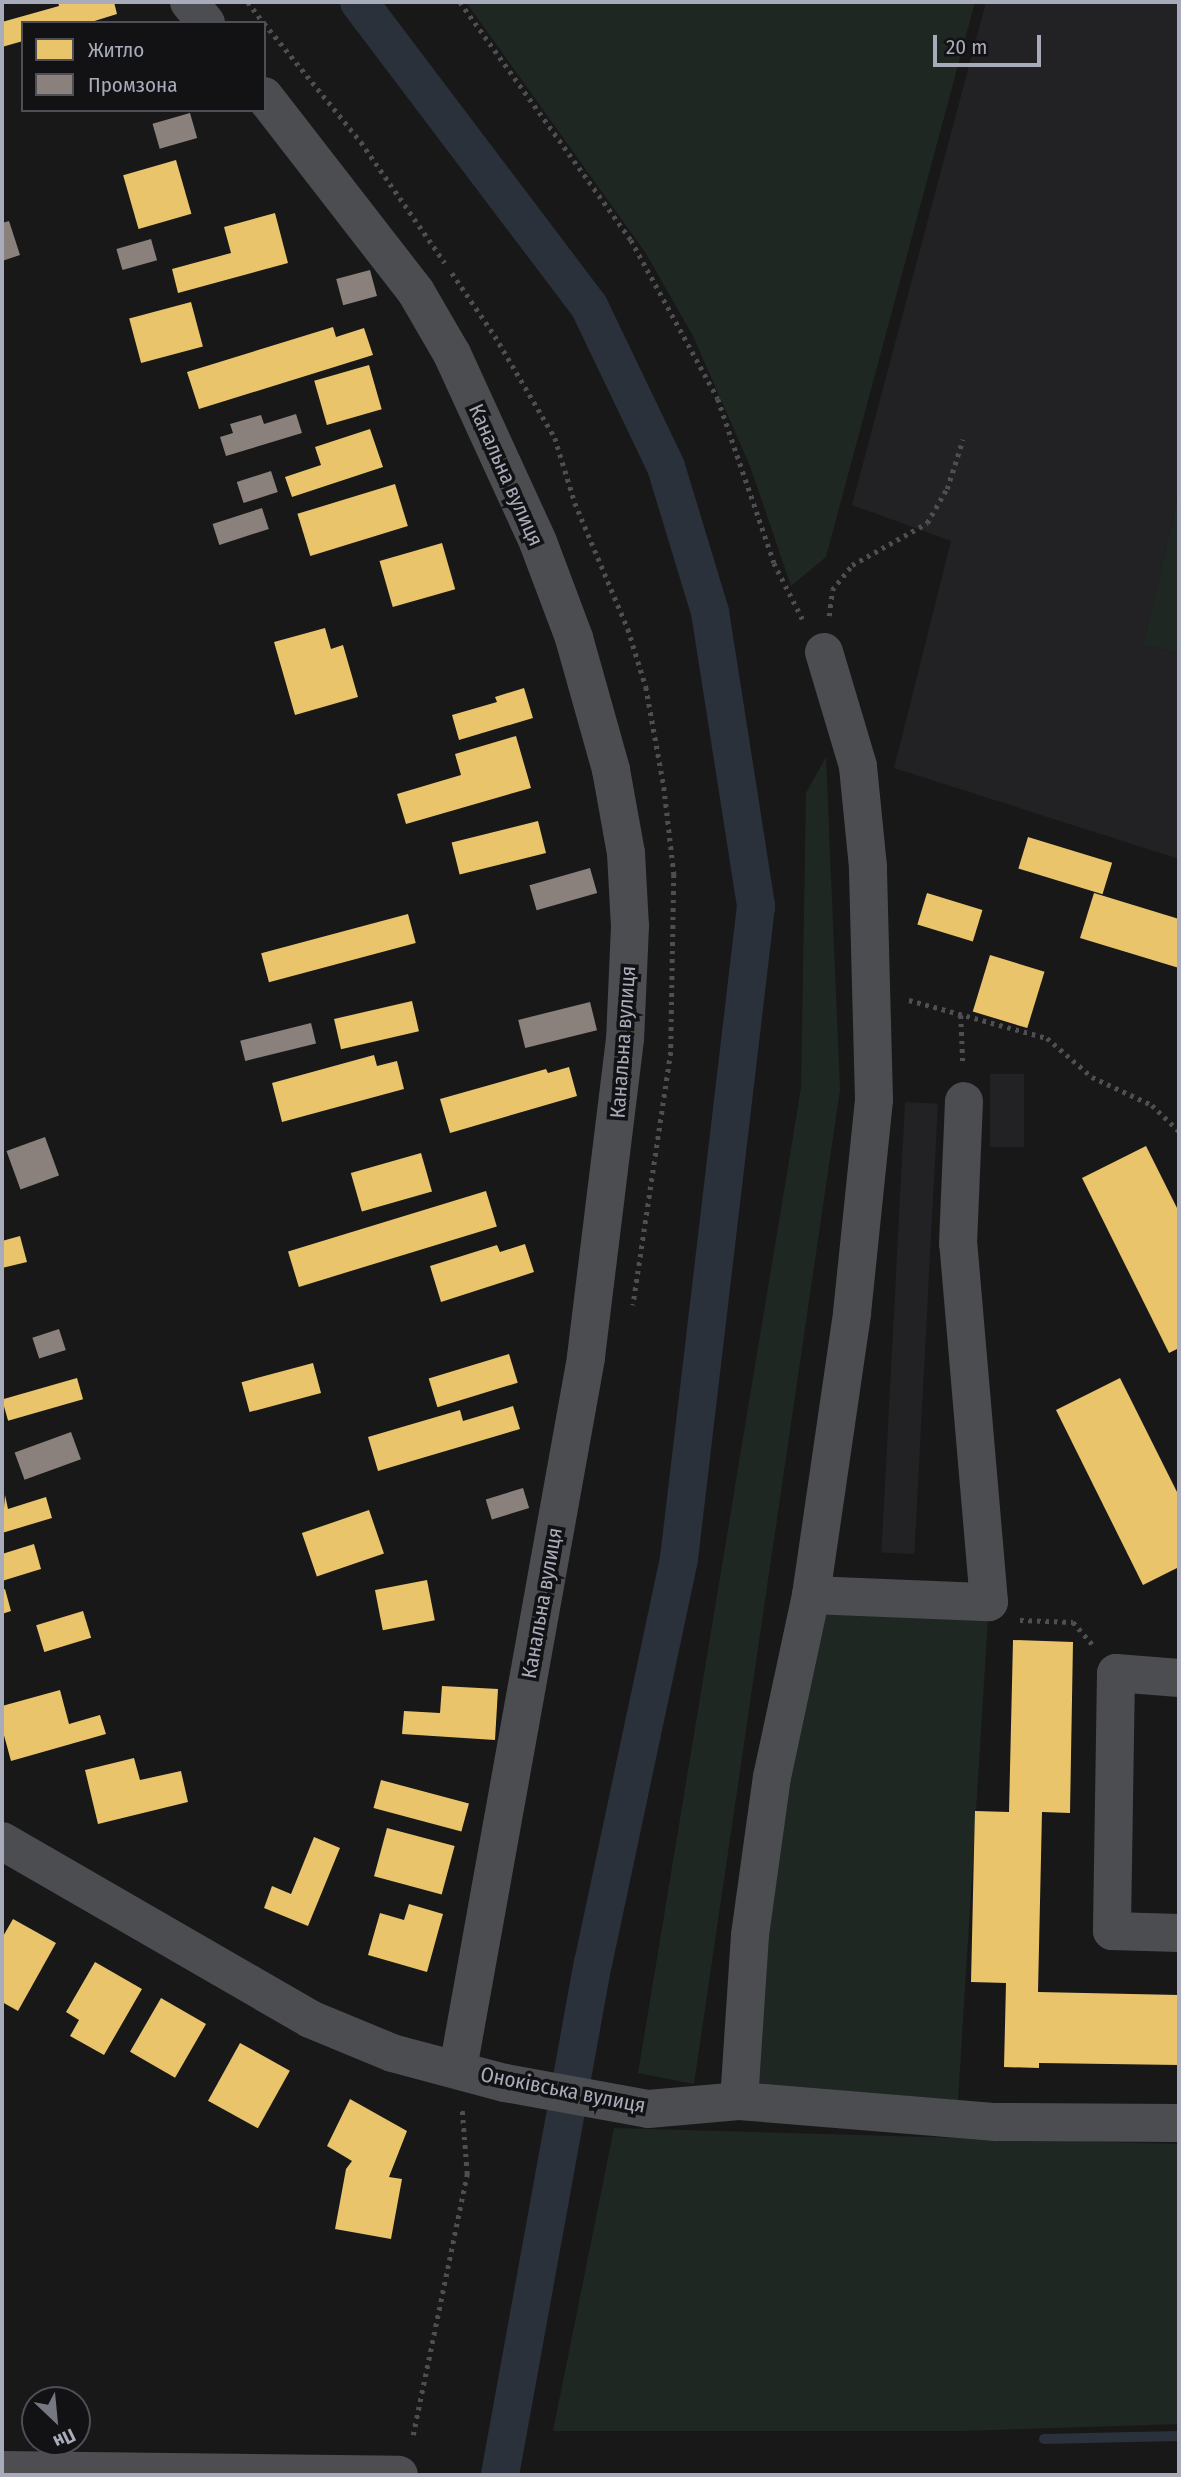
<!DOCTYPE html>
<html>
<head>
<meta charset="utf-8">
<style>
	body { margin:0 }
	#map { position:relative; width:1181px; height:2477px; overflow:hidden; background:#181818; font-family:"Fira Sans Condensed",sans-serif }
	div>[style] { position:absolute }
	.built>* { inset:0; background:#222224; transform-origin:0 0 }
	.green>* { inset:0; background:#1f2722 }
	.homes>* { inset:0; background:#e9c46a; transform-origin:0 0 }
	.industry>* { inset:0; background:#8a817c; transform-origin:0 0 }
	.stream>* { height:10px; margin:-5px; padding:0 5px; transform-origin:5px; border-radius:5px; background:#2a313a }
	.canal>* { height:38px; margin:-19px; padding:0 19px; transform-origin:19px; border-radius:19px; background:#2a313a }
	.path>* { height:4.5px; margin-top:-2.25px; transform-origin:0; background:repeating-linear-gradient(90deg,#4e4e53 0 3.5px,transparent 0 8.5px) }
	.minor>* { height:38px; margin:-19px; padding:0 19px; transform-origin:19px; border-radius:19px; background:#4c4d51 }
	.highway>* { height:38px; margin:-19px; padding:0 19px; transform-origin:19px; border-radius:19px; background:#4e4e52 }
	span { translate:-50% -50%; white-space:nowrap; text-align:center; line-height:1.15; -webkit-text-stroke:7px #121214; paint-order:stroke }
	.street-label { font-size:21px; color:#a8abb9 }
	.frame { position:absolute; inset:0; border:4px solid #a8abb9; pointer-events:none }
	.legend { position:absolute; left:21px; top:21px; width:245px; height:91px; box-sizing:border-box; background:#121214; border:2px solid #4e4f56; margin:0; padding:9px 12px; list-style:none; font-size:21px; color:#a8abb9 }
	.legend li { display:flex; align-items:center; gap:14px; height:35px }
	.legend b { width:35px; border:2px solid #4e4f56 }
	.north { position:absolute; left:21px; top:2386px; width:70px; height:70px; box-sizing:border-box; background:#121214; border:2px solid #4e4f56; border-radius:50%; rotate:154deg; font-size:19px; font-weight:700; line-height:28px; text-align:center; color:#a8abb9 }
	.north::after { content:''; display:block; margin:auto; width:24px; height:32px; background:#767881; clip-path:polygon(50% 0,100% 100%,50% 72%,0 100%) }
	.scale { position:absolute; left:933px; top:35px; width:108px; height:32px; box-sizing:border-box; border:4px solid #a8abb9; border-top:0; padding-left:9px; font-size:21px; line-height:24px; white-space:nowrap; color:#a8abb9; -webkit-text-stroke:5px #121214; paint-order:stroke }
</style>
</head>
<body>
<div id="map">
	<div class="built">
		<i style="clip-path:polygon(986px 2px,1179px 2px,1179px 493px,1143px 645px,1179px 653px,1179px 859px,894px 768px,951px 541px,852px 505px)"></i>
		<i style="left:990px;top:1074px;width:34px;height:73px"></i>
		<i style="left:905px;top:1102px;width:33px;height:451px;rotate:3deg"></i>
	</div>
	<div class="green">
		<i style="clip-path:polygon(466px 2px,975px 2px,826px 557px,791px 586px,750px 466px,693px 336px,645px 252px)"></i>
		<i style="clip-path:polygon(1179px 493px,1179px 653px,1143px 645px)"></i>
		<i style="clip-path:polygon(826px 757px,840px 1090px,694px 2084px,638px 2073px,801px 1088px,806px 793px)"></i>
		<i style="clip-path:polygon(811px 1595px,989px 1602px,957px 2117px,739px 2101px)"></i>
		<i style="clip-path:polygon(614px 2128px,1179px 2144px,1179px 2424px,961px 2431px,553px 2431px)"></i>
	</div>
	<div class="homes">
		<i style="clip-path:polygon(58px 2px,114px 2px,117px 14px,88px 23px,23px 23px,23px 41px,2px 47px,2px 22px,59px 6px)"></i>
		<i style="left:176px;top:160px;width:56px;height:55px;rotate:74deg"></i>
		<i style="clip-path:polygon(275px 213px,288px 263px,178px 293px,172px 269px,231px 253px,224px 227px)"></i>
		<i style="left:191px;top:302px;width:46px;height:64px;rotate:75deg"></i>
		<i style="clip-path:polygon(333px 327px,336px 337px,364px 328px,373px 355px,199px 409px,187px 372px)"></i>
		<i style="left:369px;top:365px;width:46px;height:57px;rotate:74deg"></i>
		<i style="clip-path:polygon(370px 429px,383px 467px,292px 497px,285px 477px,321px 465px,315px 447px)"></i>
		<i style="left:395px;top:484px;width:44px;height:102px;rotate:73deg"></i>
		<i style="left:442px;top:543px;width:48px;height:65px;rotate:74deg"></i>
		<i style="clip-path:polygon(325px 628px,331px 649px,343px 645px,358px 697px,295px 715px,274px 642px)"></i>
		<i style="clip-path:polygon(524px 688px,533px 718px,459px 740px,452px 715px,497px 702px,495px 697px)"></i>
		<i style="clip-path:polygon(516px 736px,531px 788px,406px 824px,397px 794px,461px 775px,455px 754px)"></i>
		<i style="left:538px;top:821px;width:33px;height:89px;rotate:76deg"></i>
		<i style="left:1028px;top:837px;width:88px;height:33px;rotate:17deg"></i>
		<i style="left:927px;top:893px;width:58px;height:33px;rotate:17deg"></i>
		<i style="clip-path:polygon(1094px 893px,1179px 919px,1179px 968px,1080px 938px)"></i>
		<i style="left:408px;top:914px;width:30px;height:152px;rotate:75deg"></i>
		<i style="left:990px;top:955px;width:57px;height:59px;rotate:17deg"></i>
		<i style="left:412px;top:1001px;width:31px;height:80px;rotate:77deg"></i>
		<i style="clip-path:polygon(374px 1055px,377px 1066px,397px 1061px,404px 1089px,282px 1122px,272px 1083px)"></i>
		<i style="clip-path:polygon(569px 1067px,577px 1096px,450px 1133px,440px 1099px,546px 1069px,548px 1073px)"></i>
		<i style="clip-path:polygon(1146px 1146px,1179px 1212px,1179px 1348px,1169px 1353px,1082px 1178px)"></i>
		<i style="left:421px;top:1153px;width:40px;height:73px;rotate:74deg"></i>
		<i style="left:486px;top:1191px;width:37px;height:207px;rotate:73deg"></i>
		<i style="clip-path:polygon(20px 1236px,27px 1262px,2px 1268px,2px 1241px)"></i>
		<i style="clip-path:polygon(525px 1244px,534px 1272px,441px 1302px,430px 1266px,497px 1245px,500px 1252px)"></i>
		<i style="left:509px;top:1354px;width:30px;height:84px;rotate:73deg"></i>
		<i style="left:313px;top:1363px;width:31px;height:74px;rotate:75deg"></i>
		<i style="left:77px;top:1378px;width:22px;height:78px;rotate:74deg"></i>
		<i style="clip-path:polygon(1120px 1378px,1179px 1496px,1179px 1567px,1143px 1585px,1056px 1410px)"></i>
		<i style="clip-path:polygon(513px 1406px,520px 1429px,378px 1471px,368px 1437px,460px 1410px,463px 1421px)"></i>
		<i style="clip-path:polygon(5px 1495px,8px 1509px,46px 1497px,52px 1518px,2px 1533px)"></i>
		<i style="left:369px;top:1510px;width:46px;height:71px;rotate:71deg"></i>
		<i style="clip-path:polygon(34px 1544px,41px 1569px,2px 1581px,2px 1554px)"></i>
		<i style="left:427px;top:1580px;width:41px;height:53px;rotate:79deg"></i>
		<i style="clip-path:polygon(5px 1589px,11px 1611px,2px 1614px,2px 1590px)"></i>
		<i style="left:83px;top:1611px;width:28px;height:49px;rotate:73deg"></i>
		<i style="clip-path:polygon(1013px 1640px,1073px 1642px,1070px 1813px,1042px 1812px,1038px 1992px,1179px 1995px,1179px 2065px,1039px 2063px,1039px 2068px,1004px 2067px,1006px 1983px,971px 1982px,974px 1850px,975px 1811px,1009px 1812px)"></i>
		<i style="clip-path:polygon(442px 1686px,498px 1689px,495px 1740px,402px 1734px,404px 1711px,440px 1713px)"></i>
		<i style="clip-path:polygon(60px 1690px,69px 1724px,100px 1715px,106px 1734px,11px 1761px,2px 1728px,2px 1706px)"></i>
		<i style="clip-path:polygon(134px 1758px,140px 1780px,181px 1771px,188px 1802px,98px 1824px,85px 1770px)"></i>
		<i style="left:381px;top:1780px;width:91px;height:29px;rotate:15deg"></i>
		<i style="left:387px;top:1828px;width:70px;height:50px;rotate:15deg"></i>
		<i style="clip-path:polygon(314px 1837px,340px 1848px,308px 1926px,264px 1908px,272px 1886px,291px 1894px)"></i>
		<i style="clip-path:polygon(409px 1904px,443px 1914px,427px 1972px,368px 1955px,380px 1913px,404px 1920px)"></i>
		<i style="clip-path:polygon(13px 1919px,56px 1943px,18px 2011px,2px 2002px,2px 1938px)"></i>
		<i style="clip-path:polygon(95px 1962px,142px 1989px,104px 2055px,70px 2036px,79px 2020px,66px 2012px)"></i>
		<i style="left:161px;top:1998px;width:52px;height:62px;rotate:30deg"></i>
		<i style="left:240px;top:2043px;width:57px;height:66px;rotate:29deg"></i>
		<i style="clip-path:polygon(350px 2099px,407px 2131px,389px 2177px,402px 2179px,391px 2239px,335px 2229px,346px 2169px,352px 2161px,327px 2146px)"></i>
	</div>
	<div class="industry">
		<i style="left:190px;top:113px;width:26px;height:39px;rotate:74deg"></i>
		<i style="clip-path:polygon(9px 221px,20px 255px,2px 261px,2px 223px)"></i>
		<i style="left:151px;top:239px;width:22px;height:36px;rotate:74deg"></i>
		<i style="left:370px;top:270px;width:27px;height:35px;rotate:75deg"></i>
		<i style="clip-path:polygon(296px 414px,302px 433px,226px 456px,220px 437px,233px 433px,230px 424px,261px 415px,264px 424px)"></i>
		<i style="left:271px;top:471px;width:22px;height:36px;rotate:72deg"></i>
		<i style="left:262px;top:508px;width:22px;height:52px;rotate:72deg"></i>
		<i style="left:590px;top:868px;width:26px;height:63px;rotate:74deg"></i>
		<i style="left:590px;top:1002px;width:29px;height:74px;rotate:76deg"></i>
		<i style="left:311px;top:1023px;width:21px;height:73px;rotate:76deg"></i>
		<i style="left:45px;top:1137px;width:41px;height:41px;rotate:70deg"></i>
		<i style="left:59px;top:1329px;width:22px;height:28px;rotate:72deg"></i>
		<i style="left:71px;top:1432px;width:29px;height:60px;rotate:70deg"></i>
		<i style="left:523px;top:1488px;width:21px;height:39px;rotate:73deg"></i>
	</div>
	<div class="stream">
		<i style="left:1044px;top:2439px;width:135px;rotate:-1.3deg"></i>
	</div>
	<div class="canal">
		<i style="left:359px;top:2px;width:381px;rotate:52.9deg"></i>
		<i style="left:589px;top:306px;width:178px;rotate:64.4deg"></i>
		<i style="left:666px;top:467px;width:152px;rotate:73.1deg"></i>
		<i style="left:710px;top:612px;width:298px;rotate:81.1deg"></i>
		<i style="left:756px;top:906px;width:658px;rotate:96.73deg"></i>
		<i style="left:679px;top:1559px;width:412px;rotate:102deg"></i>
		<i style="left:593px;top:1962px;width:521px;rotate:100.28deg"></i>
	</div>
	<div class="path">
		<i style="left:248px;top:2px;width:26px;rotate:53deg"></i>
		<i style="left:460px;top:2px;width:293px;rotate:54.3deg"></i>
		<i style="left:631px;top:240px;width:181px;rotate:61.3deg"></i>
		<i style="left:718px;top:399px;width:173px;rotate:71.1deg"></i>
		<i style="left:774px;top:563px;width:66px;rotate:63deg"></i>
		<i style="left:264px;top:23px;width:154px;rotate:50.8deg"></i>
		<i style="left:361px;top:142px;width:147px;rotate:55.2deg"></i>
		<i style="left:452px;top:273px;width:76px;rotate:55.7deg"></i>
		<i style="left:495px;top:336px;width:118px;rotate:59.5deg"></i>
		<i style="left:555px;top:438px;width:68px;rotate:72.9deg"></i>
		<i style="left:575px;top:503px;width:137px;rotate:67.2deg"></i>
		<i style="left:628px;top:629px;width:61px;rotate:72.8deg"></i>
		<i style="left:646px;top:687px;width:102px;rotate:79.8deg"></i>
		<i style="left:664px;top:787px;width:88px;rotate:83.4deg"></i>
		<i style="left:674px;top:874px;width:178px;rotate:91deg"></i>
		<i style="left:671px;top:1052px;width:256px;rotate:98.5deg"></i>
		<i style="left:829px;top:616px;width:26px;rotate:-83deg"></i>
		<i style="left:832px;top:590px;width:32px;rotate:-51deg"></i>
		<i style="left:852px;top:565px;width:86px;rotate:-29.2deg"></i>
		<i style="left:927px;top:523px;width:39px;rotate:-60deg"></i>
		<i style="left:947px;top:489px;width:52px;rotate:-72.3deg"></i>
		<i style="left:909px;top:1000px;width:143px;rotate:15.4deg"></i>
		<i style="left:1047px;top:1038px;width:60px;rotate:40.9deg"></i>
		<i style="left:1092px;top:1077px;width:66px;rotate:25deg"></i>
		<i style="left:1152px;top:1105px;width:37px;rotate:44deg"></i>
		<i style="left:961px;top:1015px;width:50px;rotate:87.7deg"></i>
		<i style="left:1020px;top:1620px;width:53px;rotate:2.2deg"></i>
		<i style="left:1073px;top:1622px;width:32px;rotate:49deg"></i>
		<i style="left:413px;top:2435px;width:267px;rotate:-78.3deg"></i>
		<i style="left:467px;top:2174px;width:64px;rotate:-94.5deg"></i>
	</div>
	<div class="minor">
		<i style="left:189px;top:2px;width:27px;rotate:51deg"></i>
		<i style="left:264px;top:96px;width:248px;rotate:52.2deg"></i>
		<i style="left:416px;top:292px;width:72px;rotate:59.9deg"></i>
		<i style="left:452px;top:354px;width:207px;rotate:65.4deg"></i>
		<i style="left:538px;top:542px;width:103px;rotate:69.4deg"></i>
		<i style="left:574px;top:638px;width:137px;rotate:74.3deg"></i>
		<i style="left:611px;top:770px;width:84px;rotate:79.8deg"></i>
		<i style="left:626px;top:853px;width:73px;rotate:86.9deg"></i>
		<i style="left:630px;top:926px;width:113px;rotate:92.5deg"></i>
		<i style="left:625px;top:1039px;width:321px;rotate:97deg"></i>
		<i style="left:586px;top:1358px;width:722px;rotate:100.21deg"></i>
		<i style="left:811px;top:1595px;width:178px;rotate:2.3deg"></i>
		<i style="left:989px;top:1602px;width:359px;rotate:-94.9deg"></i>
		<i style="left:958px;top:1244px;width:143px;rotate:-87.6deg"></i>
		<i style="left:1179px;top:1678px;width:63px;rotate:-175.5deg"></i>
		<i style="left:1116px;top:1673px;width:258px;rotate:90.9deg"></i>
		<i style="left:1112px;top:1931px;width:67px;rotate:1.7deg"></i>
		<i style="left:2px;top:1841px;width:356px;rotate:30deg"></i>
		<i style="left:310px;top:2019px;width:89px;rotate:22.5deg"></i>
		<i style="left:392px;top:2053px;width:117px;rotate:14.9deg"></i>
		<i style="left:505px;top:2083px;width:145px;rotate:10.3deg"></i>
		<i style="left:648px;top:2109px;width:91px;rotate:-5deg"></i>
		<i style="left:739px;top:2101px;width:258px;rotate:4.7deg"></i>
		<i style="left:996px;top:2122px;width:183px;rotate:0.3deg"></i>
		<i style="left:739px;top:2101px;width:166px;rotate:-86.2deg"></i>
		<i style="left:750px;top:1935px;width:160px;rotate:-82.1deg"></i>
		<i style="left:772px;top:1777px;width:186px;rotate:-77.9deg"></i>
		<i style="left:811px;top:1595px;width:285px;rotate:-81.7deg"></i>
		<i style="left:852px;top:1313px;width:214px;rotate:-84.1deg"></i>
		<i style="left:874px;top:1100px;width:233px;rotate:-91.5deg"></i>
		<i style="left:868px;top:867px;width:101px;rotate:-95.7deg"></i>
		<i style="left:858px;top:766px;width:119px;rotate:-106.6deg"></i>
	</div>
	<div class="highway">
		<i style="left:2px;top:2470px;width:397px;rotate:0.7deg"></i>
	</div>
	<div class="street-label">
		<span style="left:506px;top:475px;rotate:66deg">Канальна вулиця</span>
		<span style="left:623px;top:1042px;rotate:-86deg">Канальна вулиця</span>
		<span style="left:542px;top:1603px;rotate:-80deg">Канальна вулиця</span>
		<span style="left:563px;top:2090px;rotate:11deg">Оноківська вулиця</span>
	</div>
	<div class="frame"></div>
	<ul class="legend">
	<li><b style="height:19px;background:#e9c46a"></b>Житло</li>
	<li><b style="height:19px;background:#8a817c"></b>Промзона</li>
	</ul>
	<div class="north">Пн</div>
	<div class="scale">20 m</div>
</div>
</body>
</html>
